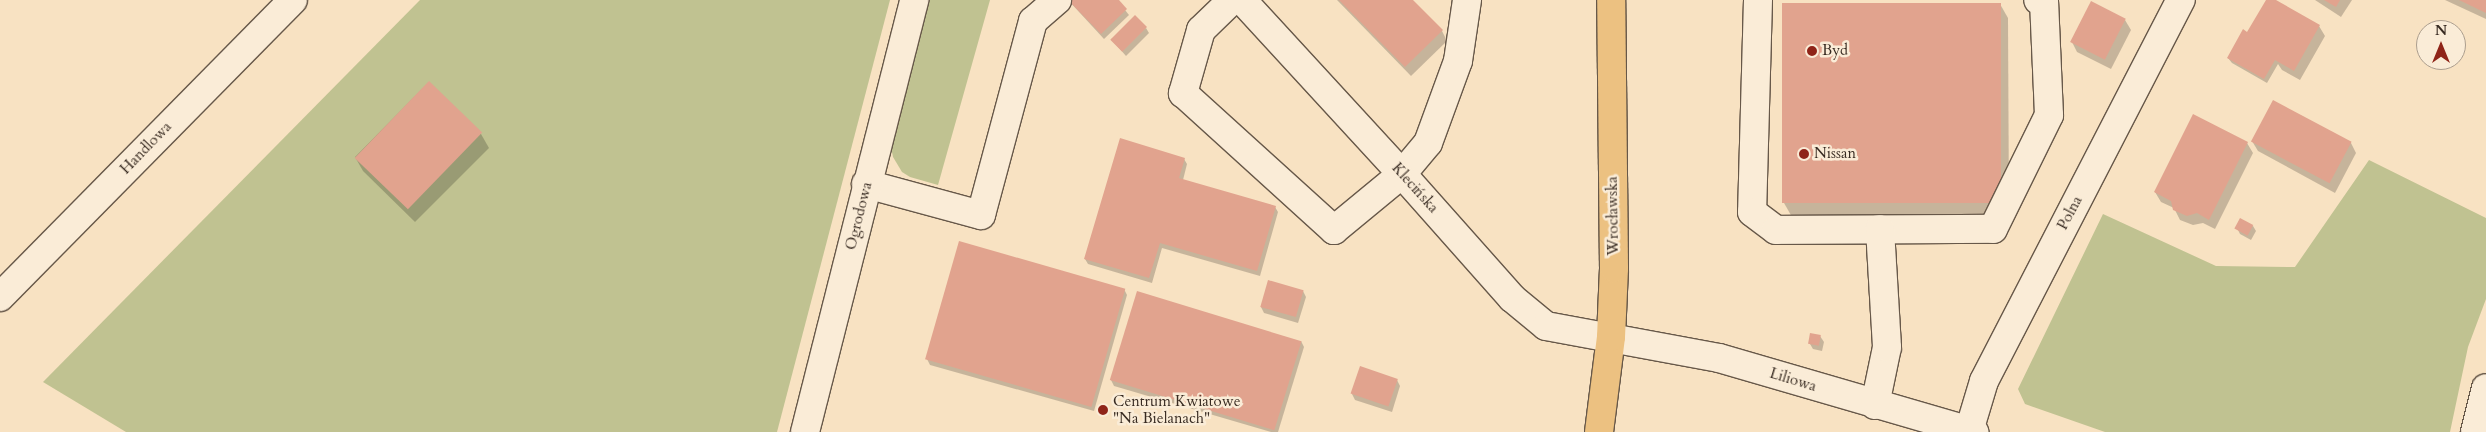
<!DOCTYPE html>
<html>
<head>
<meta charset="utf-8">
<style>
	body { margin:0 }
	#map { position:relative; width:2486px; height:432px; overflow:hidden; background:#f8e2c2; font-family:Cardo,serif }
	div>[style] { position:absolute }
	.green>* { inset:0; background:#c0c291 }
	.shadow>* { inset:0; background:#0003 }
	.building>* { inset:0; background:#e1a38e; transform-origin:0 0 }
	.roads { filter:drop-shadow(1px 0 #675849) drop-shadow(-1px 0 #675849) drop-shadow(0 1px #675849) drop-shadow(0 -1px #675849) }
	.minor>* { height:28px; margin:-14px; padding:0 14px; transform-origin:14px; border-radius:14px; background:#faecd7 }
	.major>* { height:28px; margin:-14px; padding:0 14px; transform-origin:14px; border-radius:14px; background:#ecc181 }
	.dots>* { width:14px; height:14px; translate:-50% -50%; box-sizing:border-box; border:2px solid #faecd7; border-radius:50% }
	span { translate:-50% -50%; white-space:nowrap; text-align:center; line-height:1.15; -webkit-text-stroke:5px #faecd7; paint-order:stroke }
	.poi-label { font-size:15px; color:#372a21 }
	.left { translate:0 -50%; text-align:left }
	.street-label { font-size:15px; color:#372a21 }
	.north { position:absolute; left:2416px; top:20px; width:50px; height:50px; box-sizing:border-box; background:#faecd7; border:1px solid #ac9e8e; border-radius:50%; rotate:0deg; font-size:14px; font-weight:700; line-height:20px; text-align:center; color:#372a21 }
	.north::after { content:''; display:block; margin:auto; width:18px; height:22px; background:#8f2418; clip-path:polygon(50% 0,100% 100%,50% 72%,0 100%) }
</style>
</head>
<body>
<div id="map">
	<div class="green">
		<i style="clip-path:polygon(420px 0,890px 0,777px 432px,126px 432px,43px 382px)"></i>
		<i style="clip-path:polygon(928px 0,990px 0,938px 185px,910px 177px,902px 172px,893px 157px,891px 147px)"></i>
		<i style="clip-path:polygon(2369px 160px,2486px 218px,2486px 299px,2468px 347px,2450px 432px,2105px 432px,2025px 404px,2018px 389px,2103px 214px,2216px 266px,2295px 267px)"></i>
	</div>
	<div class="shadow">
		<i style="clip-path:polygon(1068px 0,1117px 0,1129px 15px,1104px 39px)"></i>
		<i style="clip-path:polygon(1337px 0,1411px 0,1442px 31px,1447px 41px,1411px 76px)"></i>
		<i style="clip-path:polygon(2267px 0,2274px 0,2319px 26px,2325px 36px,2300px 80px,2282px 70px,2278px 64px,2267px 83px,2232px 63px,2228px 58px,2250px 35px)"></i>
		<i style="clip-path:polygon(2315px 0,2352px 0,2341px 17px)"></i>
		<i style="clip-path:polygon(2445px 0,2486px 0,2486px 19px)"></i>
		<i style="clip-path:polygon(2000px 4px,2008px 18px,2009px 216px,1792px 217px,1784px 203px)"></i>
		<i style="clip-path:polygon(2125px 20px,2131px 30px,2111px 69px,2077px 52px,2072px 42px)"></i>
		<i style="clip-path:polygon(1146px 28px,1149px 33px,1126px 56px,1111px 39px)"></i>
		<i style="clip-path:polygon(429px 82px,481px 134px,489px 148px,415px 222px,363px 171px,355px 157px)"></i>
		<i style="clip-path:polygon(2252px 141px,2351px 143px,2356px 153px,2335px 193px,2258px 151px)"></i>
		<i style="clip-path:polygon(2247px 143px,2253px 153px,2215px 229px,2203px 223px,2193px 225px,2180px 220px,2174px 208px,2161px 202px,2155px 192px)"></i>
		<i style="clip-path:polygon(1184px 159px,1187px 164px,1183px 180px,1275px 207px,1278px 212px,1260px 276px,1162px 248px,1152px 283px,1088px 264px,1085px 259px)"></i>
		<i style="clip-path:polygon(2253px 226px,2256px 231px,2251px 240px,2240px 234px,2237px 228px)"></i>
		<i style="clip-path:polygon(1124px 289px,1127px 295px,1094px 411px,930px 365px,927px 359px)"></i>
		<i style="clip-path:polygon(1303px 291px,1306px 297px,1298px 323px,1264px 313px,1261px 307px)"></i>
		<i style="clip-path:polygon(1820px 336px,1824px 342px,1822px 351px,1813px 349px,1810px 344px)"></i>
		<i style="clip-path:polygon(1301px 341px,1304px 347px,1278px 432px,1271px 432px,1114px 386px,1111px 380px)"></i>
		<i style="clip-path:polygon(1397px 380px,1400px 386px,1392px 412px,1355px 400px,1352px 394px)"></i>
	</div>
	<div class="building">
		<i style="clip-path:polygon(1068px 0,1119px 0,1127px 9px,1101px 34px)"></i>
		<i style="clip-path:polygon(1339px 0,1413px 0,1443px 30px,1405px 67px)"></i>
		<i style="clip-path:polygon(2266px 0,2276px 0,2320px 25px,2294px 71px,2275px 60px,2264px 79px,2227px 58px,2243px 29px,2247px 32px)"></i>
		<i style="clip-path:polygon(2324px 0,2340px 0,2336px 7px)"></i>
		<i style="clip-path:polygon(2459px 0,2486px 0,2486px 13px)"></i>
		<i style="left:2091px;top:1px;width:39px;height:46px;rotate:27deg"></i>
		<i style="left:2001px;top:3px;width:200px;height:219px;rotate:90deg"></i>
		<i style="left:1135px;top:15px;width:17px;height:35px;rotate:45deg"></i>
		<i style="left:429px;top:81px;width:74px;height:107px;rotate:44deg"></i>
		<i style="left:2273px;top:100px;width:89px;height:47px;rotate:28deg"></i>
		<i style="clip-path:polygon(2193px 114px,2248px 142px,2209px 220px,2197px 213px,2187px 216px,2173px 210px,2171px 201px,2154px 192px)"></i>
		<i style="clip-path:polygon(1120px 138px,1185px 158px,1179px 178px,1276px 206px,1257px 271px,1160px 243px,1149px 278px,1084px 259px)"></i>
		<i style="left:2240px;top:218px;width:15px;height:12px;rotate:28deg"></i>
		<i style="left:959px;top:241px;width:173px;height:123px;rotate:16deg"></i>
		<i style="left:1268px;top:280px;width:37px;height:28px;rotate:16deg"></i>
		<i style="left:1137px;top:291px;width:172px;height:93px;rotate:17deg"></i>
		<i style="left:1810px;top:333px;width:11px;height:11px;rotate:10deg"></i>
		<i style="left:1360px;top:366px;width:40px;height:29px;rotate:19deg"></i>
	</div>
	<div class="roads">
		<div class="minor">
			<i style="left:1232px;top:0;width:43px;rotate:135.9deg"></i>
			<i style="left:1201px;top:30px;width:66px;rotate:105.9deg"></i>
			<i style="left:1183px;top:93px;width:204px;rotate:42.2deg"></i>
			<i style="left:1334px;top:230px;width:88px;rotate:-39.5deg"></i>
			<i style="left:1402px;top:174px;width:40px;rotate:-50deg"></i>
			<i style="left:1428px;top:143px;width:87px;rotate:-69.9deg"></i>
			<i style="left:1458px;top:61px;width:62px;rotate:-81.6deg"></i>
			<i style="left:1242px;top:0;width:236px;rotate:47.4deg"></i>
			<i style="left:1402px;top:174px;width:166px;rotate:48.4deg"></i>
			<i style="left:1512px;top:298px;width:44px;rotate:39.5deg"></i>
			<i style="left:1546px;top:326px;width:176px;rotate:10.5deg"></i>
			<i style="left:1719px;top:358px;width:266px;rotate:16.2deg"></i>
			<i style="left:1758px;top:0;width:212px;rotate:91.6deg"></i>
			<i style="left:1752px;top:212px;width:30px;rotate:37deg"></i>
			<i style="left:1776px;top:230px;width:217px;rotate:-0.3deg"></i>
			<i style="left:1993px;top:229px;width:127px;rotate:-63.8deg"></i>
			<i style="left:2049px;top:115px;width:113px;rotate:-92.5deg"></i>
			<i style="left:2044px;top:2px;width:6px;rotate:-162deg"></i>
			<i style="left:866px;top:184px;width:119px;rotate:15.1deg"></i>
			<i style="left:981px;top:215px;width:201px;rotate:-75deg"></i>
			<i style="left:1033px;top:21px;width:32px;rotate:-41deg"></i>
			<i style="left:0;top:297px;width:417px;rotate:-45.4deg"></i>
			<i style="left:1875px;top:405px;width:59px;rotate:-78.3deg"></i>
			<i style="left:1887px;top:347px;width:118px;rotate:-93.4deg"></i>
			<i style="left:1969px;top:431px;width:52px;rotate:-73.3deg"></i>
			<i style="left:1984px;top:381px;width:429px;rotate:-62.7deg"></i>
			<i style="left:805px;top:432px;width:446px;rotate:-75.8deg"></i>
			<i style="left:2475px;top:432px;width:45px;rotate:-76deg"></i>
		</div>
		<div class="major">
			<i style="left:1599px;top:432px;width:96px;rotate:-82.8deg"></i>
			<i style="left:1611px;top:337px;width:69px;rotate:-87.5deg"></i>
			<i style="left:1614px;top:268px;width:268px;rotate:-90.6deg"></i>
		</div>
	</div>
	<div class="dots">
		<i style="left:1812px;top:51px;background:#8f2418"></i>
		<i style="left:1804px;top:154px;background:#8f2418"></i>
		<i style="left:1103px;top:410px;background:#8f2418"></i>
	</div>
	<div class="poi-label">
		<span class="left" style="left:1822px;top:51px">Byd</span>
		<span class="left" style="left:1814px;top:154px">Nissan</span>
		<span class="left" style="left:1113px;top:410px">Centrum Kwiatowe<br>"Na Bielanach"</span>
	</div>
	<div class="street-label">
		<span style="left:146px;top:148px;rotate:-46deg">Handlowa</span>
		<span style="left:1415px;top:188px;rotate:48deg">Klecińska</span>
		<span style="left:2070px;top:213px;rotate:-62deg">Polna</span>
		<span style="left:859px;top:216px;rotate:-76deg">Ogrodowa</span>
		<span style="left:1613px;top:216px;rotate:-91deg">Wrocławska</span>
		<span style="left:1793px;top:380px;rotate:17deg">Liliowa</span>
	</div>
	<div class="north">N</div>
</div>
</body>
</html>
